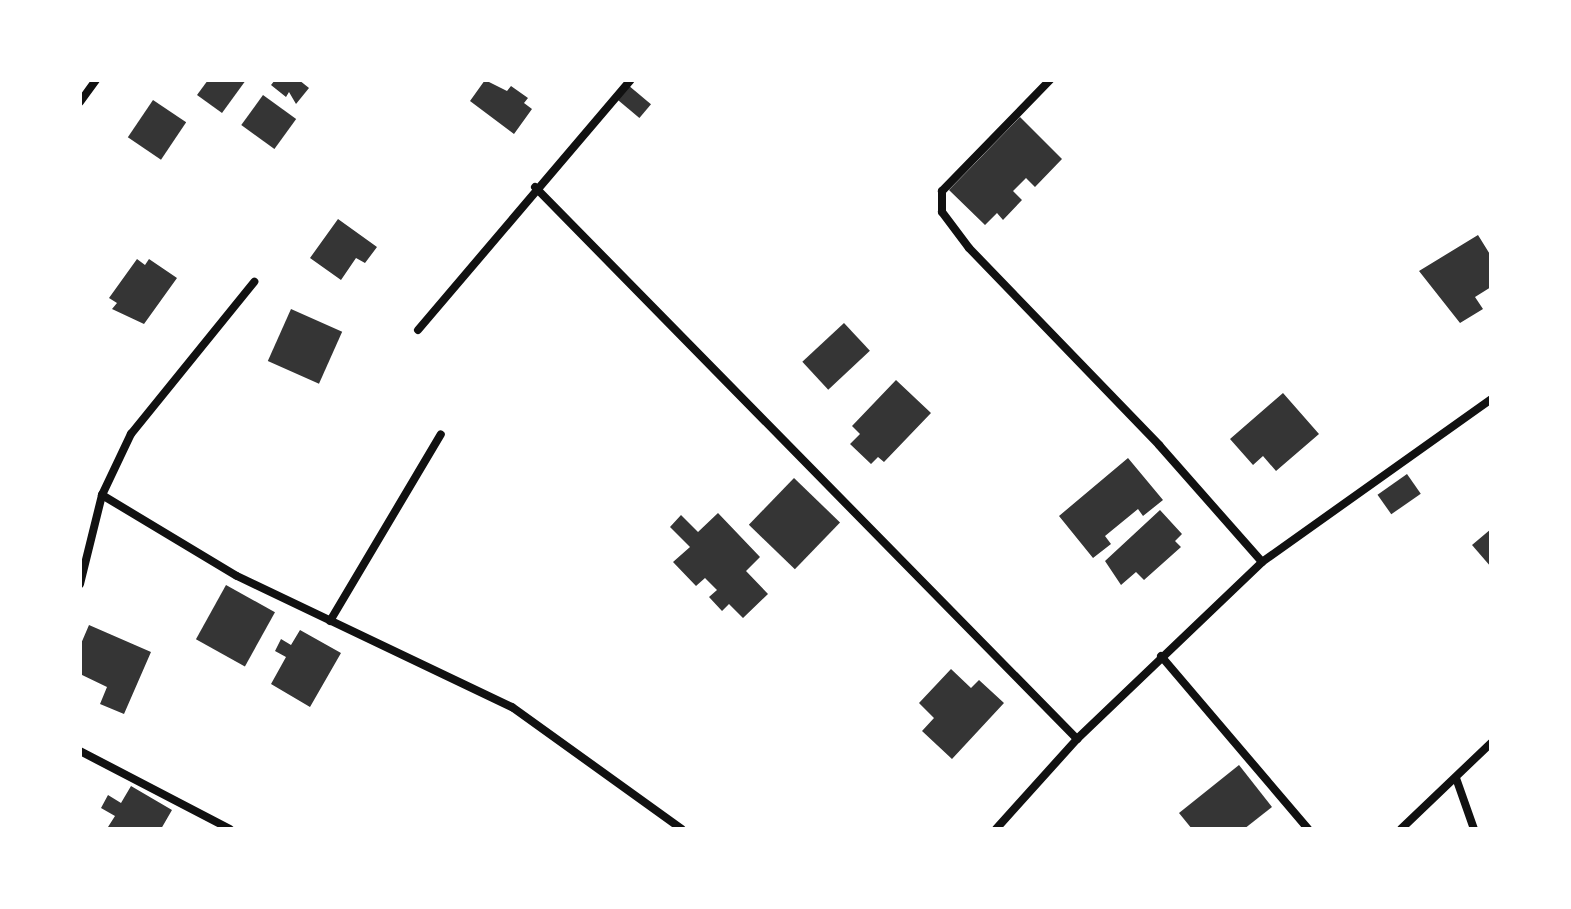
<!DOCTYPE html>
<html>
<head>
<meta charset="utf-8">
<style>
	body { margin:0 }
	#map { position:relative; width:1571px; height:909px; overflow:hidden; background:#fff; font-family:"Golos Text",sans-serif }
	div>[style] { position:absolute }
	.building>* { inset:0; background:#353535; transform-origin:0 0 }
	.minor>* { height:8px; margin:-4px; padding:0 4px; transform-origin:4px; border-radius:4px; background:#111 }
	span { translate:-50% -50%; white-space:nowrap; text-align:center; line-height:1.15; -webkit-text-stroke:6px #fff; paint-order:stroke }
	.frame { position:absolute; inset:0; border:82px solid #fff; pointer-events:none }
</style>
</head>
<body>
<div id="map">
	<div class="building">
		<i style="clip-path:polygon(208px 80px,246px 80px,222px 113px,197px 95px)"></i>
		<i style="clip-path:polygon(275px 80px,299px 80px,309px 88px,296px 104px,289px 92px,286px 97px,271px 85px)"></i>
		<i style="clip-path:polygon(485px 80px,507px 91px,511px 86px,528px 98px,524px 103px,532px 109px,514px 134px,470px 101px)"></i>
		<i style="left:628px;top:85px;width:30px;height:18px;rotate:40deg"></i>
		<i style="left:263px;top:95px;width:41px;height:37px;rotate:36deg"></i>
		<i style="left:153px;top:100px;width:40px;height:45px;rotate:34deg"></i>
		<i style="clip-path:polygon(1020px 117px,1062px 159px,1035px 187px,1026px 178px,1013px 191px,1022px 200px,1003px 220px,997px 213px,985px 225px,949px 190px)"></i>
		<i style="clip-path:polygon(338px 219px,377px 247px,365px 263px,356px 258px,341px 280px,310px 258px)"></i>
		<i style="clip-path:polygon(1478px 235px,1491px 256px,1491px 287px,1475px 297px,1483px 309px,1460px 323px,1419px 271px)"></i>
		<i style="clip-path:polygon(137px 259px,145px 265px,149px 259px,177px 278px,144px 324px,112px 309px,117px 303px,109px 298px)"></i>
		<i style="left:291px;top:309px;width:56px;height:57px;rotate:24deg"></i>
		<i style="left:844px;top:323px;width:38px;height:57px;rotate:47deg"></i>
		<i style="clip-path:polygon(896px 380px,931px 413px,884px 462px,878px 457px,871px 464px,850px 444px,860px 434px,852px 426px)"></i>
		<i style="clip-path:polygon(1283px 393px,1319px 434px,1276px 471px,1263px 456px,1253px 465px,1230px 439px)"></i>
		<i style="clip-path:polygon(1128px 458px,1163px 500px,1143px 516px,1138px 509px,1105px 536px,1111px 544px,1093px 558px,1059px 516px)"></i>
		<i style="left:1407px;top:474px;width:24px;height:36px;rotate:55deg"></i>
		<i style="left:794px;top:478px;width:64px;height:65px;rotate:44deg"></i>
		<i style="clip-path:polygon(1160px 510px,1182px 534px,1175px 541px,1181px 547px,1144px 580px,1136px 572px,1121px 585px,1105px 561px)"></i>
		<i style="clip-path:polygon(718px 513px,760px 557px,746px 571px,768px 594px,743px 618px,729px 604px,722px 611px,709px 597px,717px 590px,705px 578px,696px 586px,673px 562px,690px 547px,670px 527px,681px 515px,698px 532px)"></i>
		<i style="clip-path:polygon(1491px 529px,1491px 567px,1472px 545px)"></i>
		<i style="left:226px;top:585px;width:56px;height:62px;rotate:29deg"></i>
		<i style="clip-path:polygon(89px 625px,151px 652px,124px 714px,100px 704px,107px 687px,80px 674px,80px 646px)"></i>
		<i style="clip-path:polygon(300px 630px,341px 653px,310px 707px,271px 684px,286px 657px,275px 651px,281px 639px,291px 645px)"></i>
		<i style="clip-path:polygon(951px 669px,971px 688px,979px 680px,1004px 703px,952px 759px,922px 731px,934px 718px,919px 703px)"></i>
		<i style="clip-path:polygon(1239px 765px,1272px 807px,1244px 829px,1192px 829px,1179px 813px)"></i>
		<i style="clip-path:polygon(131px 786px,172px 810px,161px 829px,108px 827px,115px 816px,101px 808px,108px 795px,121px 803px)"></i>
	</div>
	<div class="minor">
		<i style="left:1050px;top:80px;width:155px;rotate:134.2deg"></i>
		<i style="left:942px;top:191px;width:21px;rotate:90deg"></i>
		<i style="left:942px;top:212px;width:45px;rotate:53.1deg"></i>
		<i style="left:969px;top:248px;width:274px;rotate:46deg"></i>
		<i style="left:1159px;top:445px;width:156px;rotate:48.6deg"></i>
		<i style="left:80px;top:102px;width:27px;rotate:-54deg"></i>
		<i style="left:535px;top:187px;width:774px;rotate:45.52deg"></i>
		<i style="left:418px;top:330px;width:328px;rotate:-49.6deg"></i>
		<i style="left:102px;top:495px;width:157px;rotate:31deg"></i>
		<i style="left:237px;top:576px;width:305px;rotate:25.5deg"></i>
		<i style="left:512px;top:707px;width:209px;rotate:35.7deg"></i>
		<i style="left:80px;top:584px;width:92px;rotate:-76.1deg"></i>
		<i style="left:102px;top:495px;width:68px;rotate:-64.6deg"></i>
		<i style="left:131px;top:434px;width:196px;rotate:-51deg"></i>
		<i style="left:330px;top:621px;width:217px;rotate:-59.3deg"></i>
		<i style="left:1161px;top:656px;width:227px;rotate:49.6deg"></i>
		<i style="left:80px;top:751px;width:169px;rotate:27.5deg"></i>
		<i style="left:1456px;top:778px;width:54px;rotate:70.6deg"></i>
		<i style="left:996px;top:829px;width:121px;rotate:-48deg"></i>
		<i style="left:1077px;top:739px;width:256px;rotate:-43.7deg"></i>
		<i style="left:1262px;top:562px;width:281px;rotate:-35.4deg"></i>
		<i style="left:1401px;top:829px;width:124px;rotate:-43.7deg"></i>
	</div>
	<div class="frame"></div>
</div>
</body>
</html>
